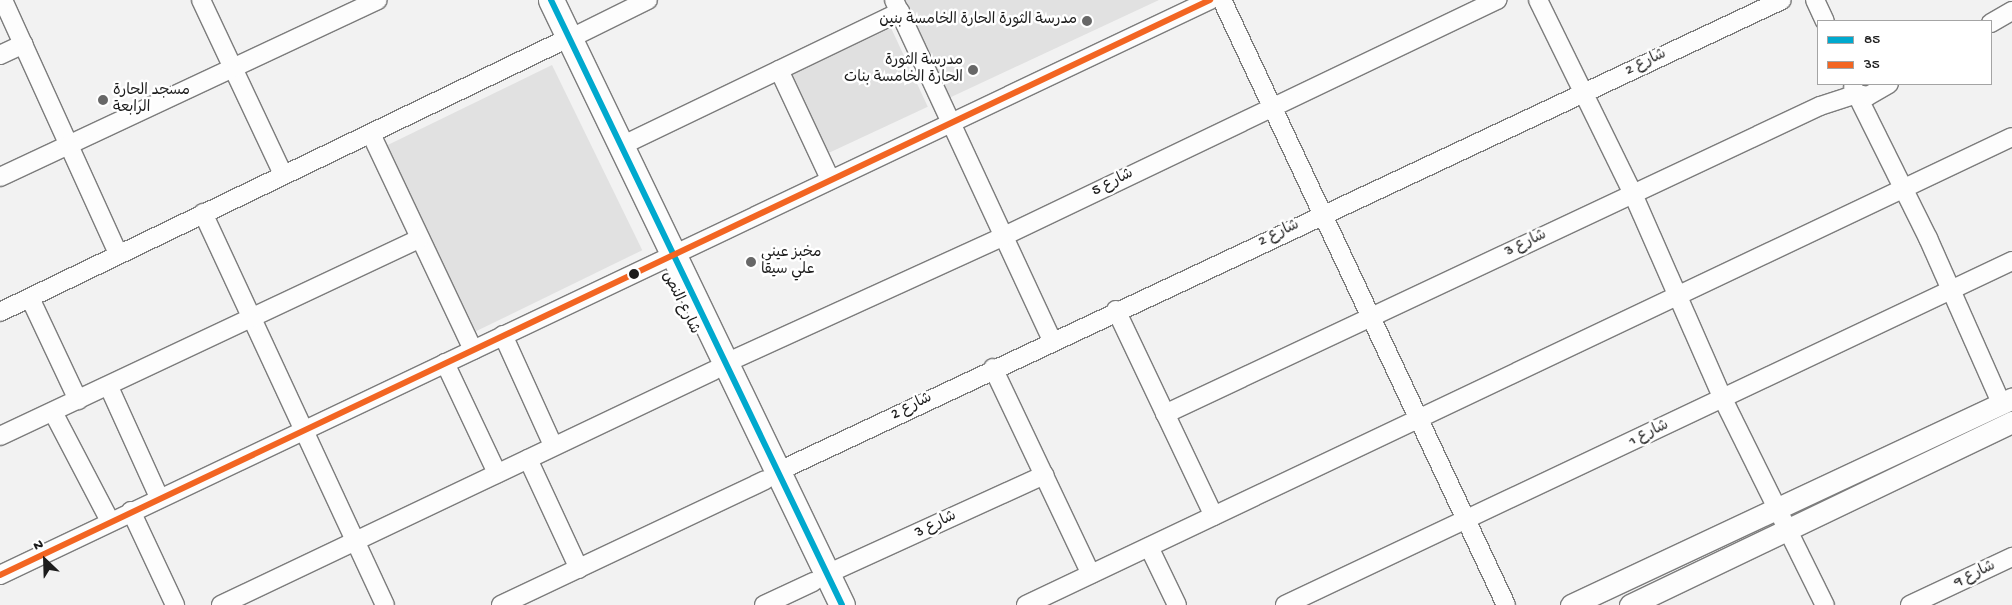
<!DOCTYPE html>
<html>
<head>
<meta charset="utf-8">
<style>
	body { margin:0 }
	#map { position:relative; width:2012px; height:605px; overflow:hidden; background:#f2f2f2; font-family:"Gochi Hand","Playpen Sans Arabic",sans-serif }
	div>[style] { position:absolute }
	.built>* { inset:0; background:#e1e1e1; transform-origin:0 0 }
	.green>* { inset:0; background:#e0e0e0; transform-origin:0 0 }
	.roads { filter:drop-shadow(1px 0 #7c7c7c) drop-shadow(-1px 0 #7c7c7c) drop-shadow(0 1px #7c7c7c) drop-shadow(0 -1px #7c7c7c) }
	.minor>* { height:18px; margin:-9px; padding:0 9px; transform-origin:9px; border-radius:9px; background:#fdfdfd }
	.tertiary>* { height:21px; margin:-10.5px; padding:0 10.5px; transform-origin:10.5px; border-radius:10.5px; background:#fdfdfd }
	.secondary>* { height:25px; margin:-12.5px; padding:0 12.5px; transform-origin:12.5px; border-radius:12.5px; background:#fdfdfd }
	.bus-1>* { height:6px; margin:-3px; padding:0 3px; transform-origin:3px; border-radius:3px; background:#00a9ce }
	.bus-2>* { height:6px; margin:-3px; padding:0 3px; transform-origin:3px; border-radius:3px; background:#f26522 }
	.dots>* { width:14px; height:14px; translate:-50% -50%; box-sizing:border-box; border:2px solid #fff; border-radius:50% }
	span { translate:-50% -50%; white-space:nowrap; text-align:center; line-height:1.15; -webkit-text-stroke:5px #fff; paint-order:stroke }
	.poi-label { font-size:15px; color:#1c1c1c }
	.right { translate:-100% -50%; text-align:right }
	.left { translate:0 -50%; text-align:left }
	.street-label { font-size:15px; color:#1c1c1c }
	.legend { position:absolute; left:1817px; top:20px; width:175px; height:65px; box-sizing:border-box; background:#fff; border:1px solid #a4a4a4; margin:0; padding:6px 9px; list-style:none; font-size:15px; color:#1c1c1c }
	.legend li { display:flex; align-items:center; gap:10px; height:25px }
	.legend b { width:25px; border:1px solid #a4a4a4 }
	.north { position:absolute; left:20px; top:535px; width:50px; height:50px; -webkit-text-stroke:4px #fff; paint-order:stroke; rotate:336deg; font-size:14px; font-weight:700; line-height:20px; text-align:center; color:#1c1c1c }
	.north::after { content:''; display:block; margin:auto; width:18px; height:22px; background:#1c1c1c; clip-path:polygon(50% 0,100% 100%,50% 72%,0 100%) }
</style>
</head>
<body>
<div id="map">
	<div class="built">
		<i style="clip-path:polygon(903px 0,1159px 0,949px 98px)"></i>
		<i style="left:552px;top:65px;width:206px;height:185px;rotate:64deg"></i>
	</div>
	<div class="green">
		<i style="left:891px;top:28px;width:87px;height:110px;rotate:65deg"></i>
	</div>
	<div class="roads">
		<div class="minor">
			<i style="left:3px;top:0;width:279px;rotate:65.6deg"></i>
			<i style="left:201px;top:0;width:192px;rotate:64.8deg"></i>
			<i style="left:894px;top:0;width:375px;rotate:65.1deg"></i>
			<i style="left:1222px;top:0;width:668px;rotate:64.85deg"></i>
			<i style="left:1538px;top:0;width:216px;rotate:63.9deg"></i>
			<i style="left:1633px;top:194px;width:224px;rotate:66.3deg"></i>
			<i style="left:1723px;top:399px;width:230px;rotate:63.7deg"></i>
			<i style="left:1815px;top:0;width:23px;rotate:65deg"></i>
			<i style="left:1991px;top:23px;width:24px;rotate:-30deg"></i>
			<i style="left:569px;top:39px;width:88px;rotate:-26.3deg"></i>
			<i style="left:0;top:55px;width:26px;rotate:-25deg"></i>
			<i style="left:779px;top:70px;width:120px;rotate:64.9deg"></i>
			<i style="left:1853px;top:87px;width:169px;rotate:63.6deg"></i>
			<i style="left:1928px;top:238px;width:180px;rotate:66.1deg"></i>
			<i style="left:371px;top:134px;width:239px;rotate:64.7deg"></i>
			<i style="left:621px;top:146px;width:310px;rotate:-25.7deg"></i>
			<i style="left:0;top:177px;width:417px;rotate:-25.1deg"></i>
			<i style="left:203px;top:213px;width:432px;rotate:65.1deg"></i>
			<i style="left:30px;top:298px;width:113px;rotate:64.8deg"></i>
			<i style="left:1116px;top:310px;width:228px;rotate:64.6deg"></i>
			<i style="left:0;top:312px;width:619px;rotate:-25.74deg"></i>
			<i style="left:503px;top:335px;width:121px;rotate:65.6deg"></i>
			<i style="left:728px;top:362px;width:303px;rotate:-24.5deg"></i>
			<i style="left:1004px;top:236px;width:547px;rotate:-25.58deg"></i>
			<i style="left:445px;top:363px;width:122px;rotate:64.7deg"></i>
			<i style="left:993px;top:368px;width:228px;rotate:64.6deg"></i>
			<i style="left:109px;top:387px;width:121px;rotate:65.6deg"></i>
			<i style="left:54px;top:414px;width:121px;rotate:62.4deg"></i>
			<i style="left:1165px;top:414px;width:724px;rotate:-25.18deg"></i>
			<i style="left:1820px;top:106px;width:38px;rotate:-18deg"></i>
			<i style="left:1856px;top:94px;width:12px;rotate:9deg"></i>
			<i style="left:1868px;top:96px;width:24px;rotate:-30deg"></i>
			<i style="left:0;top:436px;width:464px;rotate:-25.2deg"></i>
			<i style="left:528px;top:459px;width:121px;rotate:65.1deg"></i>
			<i style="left:777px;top:472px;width:1110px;rotate:-25.16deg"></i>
			<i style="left:131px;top:511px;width:104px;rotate:64.9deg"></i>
			<i style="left:1149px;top:547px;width:64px;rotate:64.2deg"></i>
			<i style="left:827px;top:574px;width:239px;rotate:-24.5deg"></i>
			<i style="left:0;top:575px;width:1340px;rotate:-25.42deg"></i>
			<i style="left:221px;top:605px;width:545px;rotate:-25.44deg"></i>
			<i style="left:501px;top:605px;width:292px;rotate:-25.3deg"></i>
			<i style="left:764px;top:605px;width:54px;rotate:-25.1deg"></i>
			<i style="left:1026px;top:605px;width:1091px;rotate:-25.39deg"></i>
			<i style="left:1285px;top:605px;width:804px;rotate:-25.32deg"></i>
			<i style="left:1910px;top:605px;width:113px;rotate:-25.2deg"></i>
		</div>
		<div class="tertiary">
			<i style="left:1571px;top:605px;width:487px;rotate:-25.1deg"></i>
			<i style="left:1630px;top:605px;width:424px;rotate:-25.6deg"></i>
		</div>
		<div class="secondary">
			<i style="left:551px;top:0;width:671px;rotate:64.31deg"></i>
		</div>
	</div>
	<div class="bus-1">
		<i style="left:551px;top:0;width:671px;rotate:64.31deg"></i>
	</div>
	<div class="bus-2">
		<i style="left:0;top:575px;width:1340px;rotate:-25.42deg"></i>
	</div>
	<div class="dots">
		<i style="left:1087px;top:21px;background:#676767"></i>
		<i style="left:973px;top:70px;background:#676767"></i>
		<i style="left:103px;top:100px;background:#676767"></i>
		<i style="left:751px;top:262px;background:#676767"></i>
		<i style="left:634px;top:274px;background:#1c1c1c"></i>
	</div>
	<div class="poi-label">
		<span class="right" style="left:1077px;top:21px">مدرسة الثورة الحارة الخامسة بنين</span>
		<span class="right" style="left:963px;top:70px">مدرسة الثورة<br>الحارة الخامسة بنات</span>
		<span class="left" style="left:113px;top:100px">مسجد الحارة<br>الرابعة</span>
		<span class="left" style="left:761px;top:262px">مخبز عيني<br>علي سيقا</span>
	</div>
	<div class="street-label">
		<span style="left:1646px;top:63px;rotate:-25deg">شارع 2</span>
		<span style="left:1113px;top:183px;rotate:-26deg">شارع 5</span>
		<span style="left:1279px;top:234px;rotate:-25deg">شارع 2</span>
		<span style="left:1526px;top:244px;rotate:-25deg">شارع 3</span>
		<span style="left:680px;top:303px;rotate:64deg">شارع النص</span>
		<span style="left:912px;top:407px;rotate:-26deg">شارع 2</span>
		<span style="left:1649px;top:434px;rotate:-25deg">شارع 1</span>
		<span style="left:936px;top:525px;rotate:-25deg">شارع 3</span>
		<span style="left:1975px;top:575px;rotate:-25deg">شارع 9</span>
	</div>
	<ul class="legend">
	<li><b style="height:6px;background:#00a9ce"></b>85</li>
	<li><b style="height:6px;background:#f26522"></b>35</li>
	</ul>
	<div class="north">N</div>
</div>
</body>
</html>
